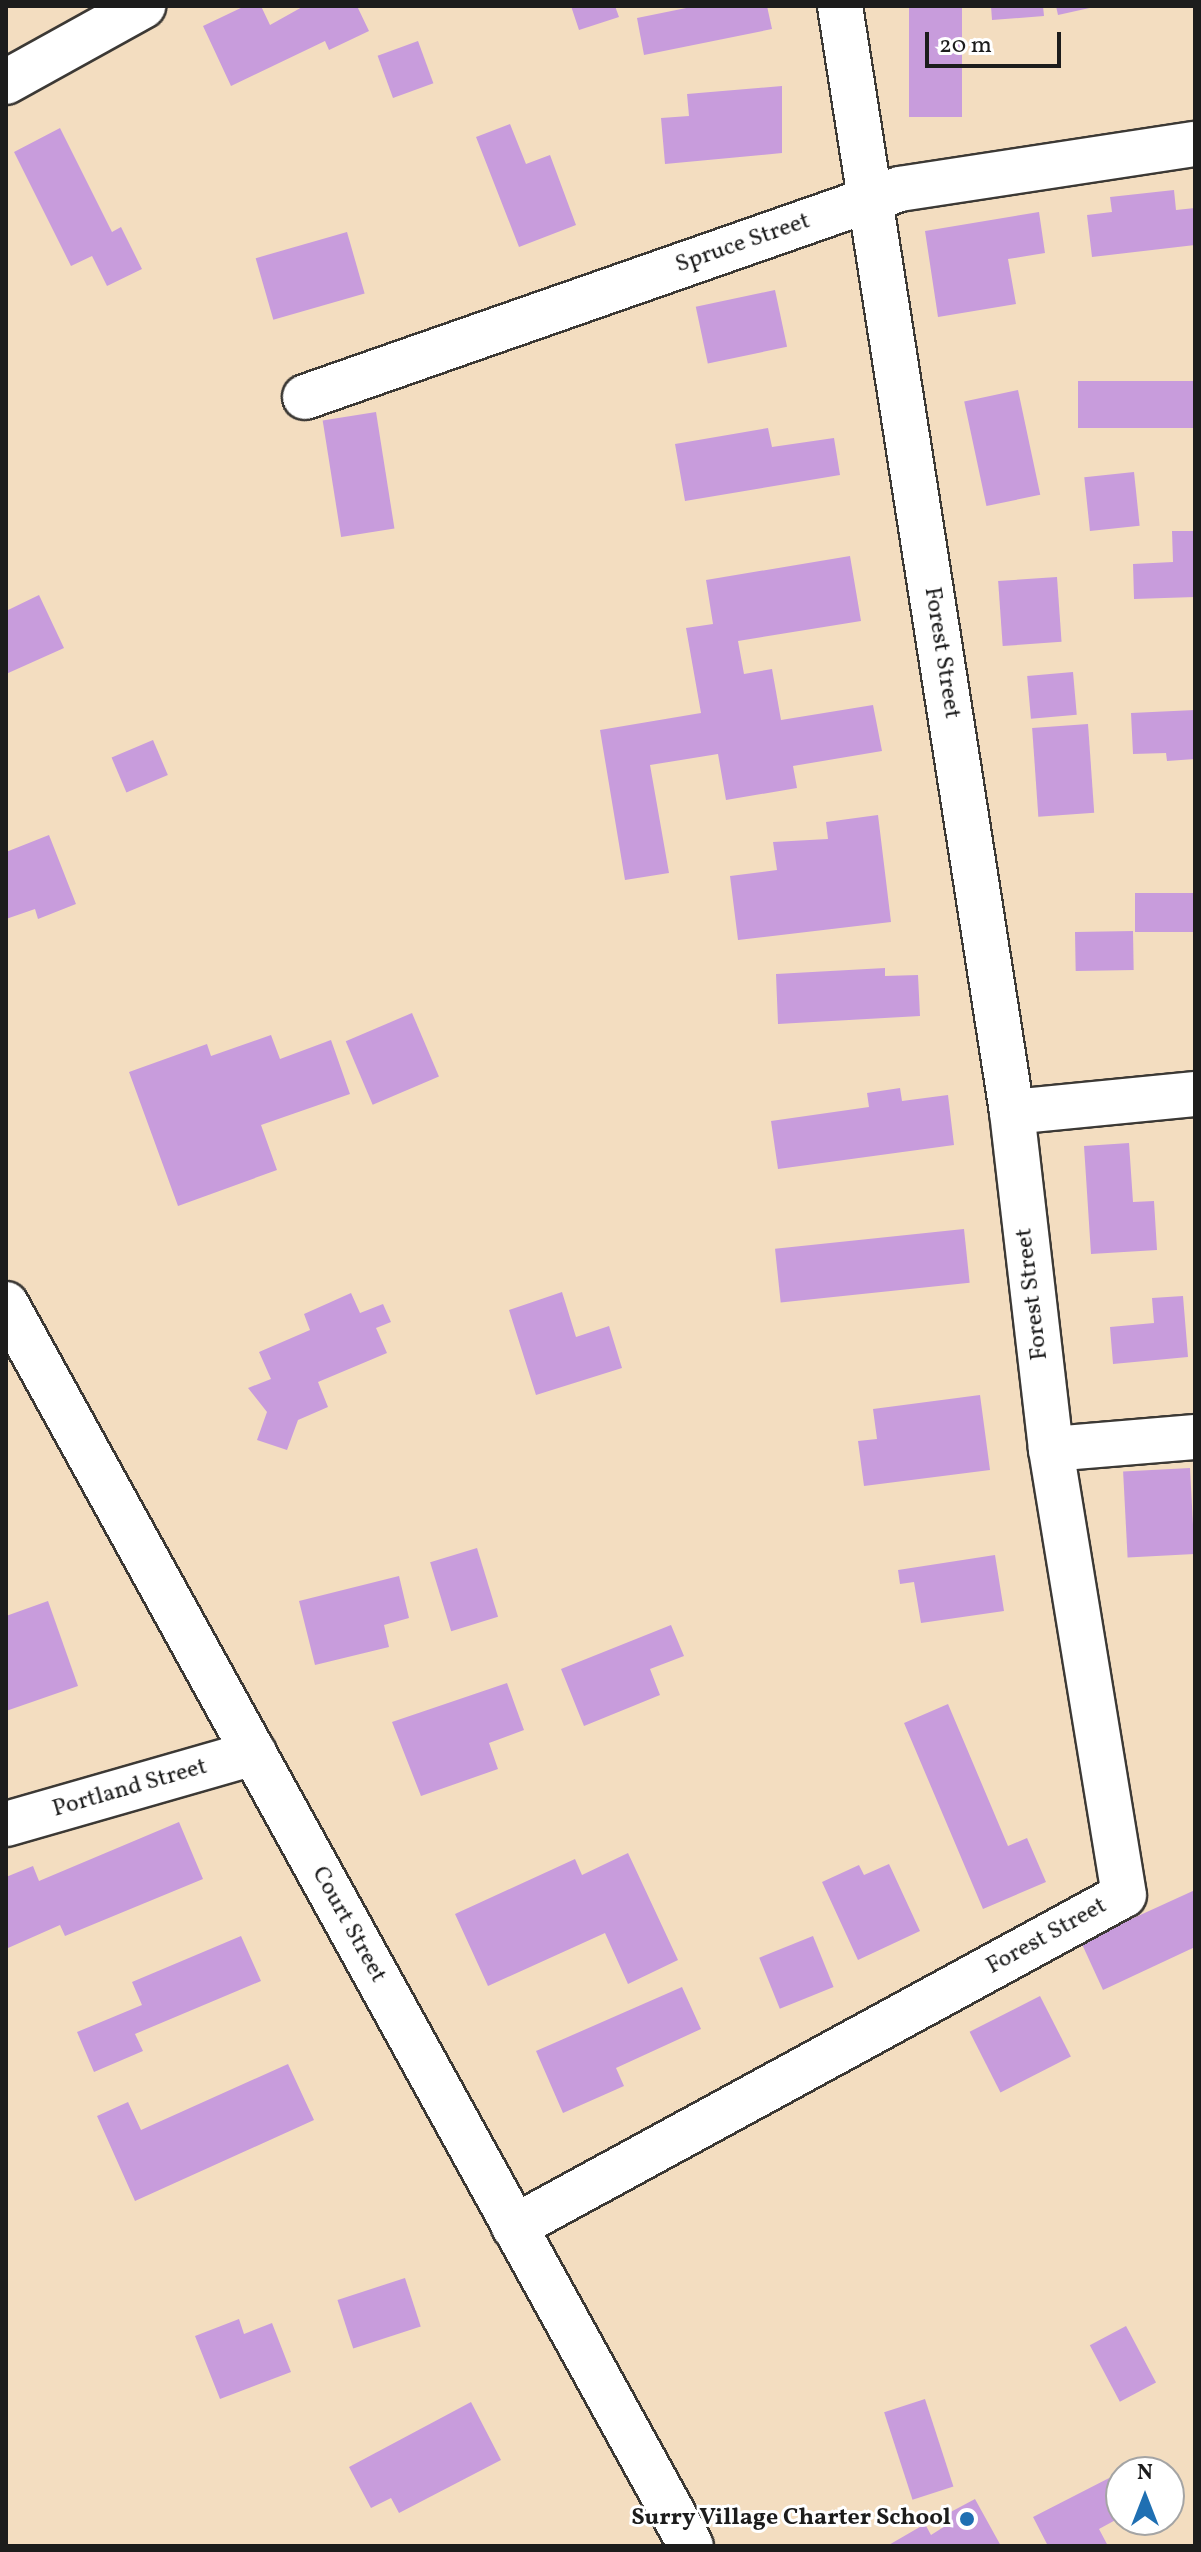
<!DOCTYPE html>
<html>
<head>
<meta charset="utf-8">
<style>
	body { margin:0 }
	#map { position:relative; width:1201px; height:2552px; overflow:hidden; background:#f3ddc0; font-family:Vollkorn,serif }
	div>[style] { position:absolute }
	.building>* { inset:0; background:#c89cdc; transform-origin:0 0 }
	.roads { filter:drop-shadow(2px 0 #3c3935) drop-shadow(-2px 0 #3c3935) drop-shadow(0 2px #3c3935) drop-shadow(0 -2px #3c3935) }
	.street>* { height:44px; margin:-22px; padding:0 22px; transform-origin:22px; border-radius:22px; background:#fff }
	.secondary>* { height:44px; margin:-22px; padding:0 22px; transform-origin:22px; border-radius:22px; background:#fff }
	.dots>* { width:22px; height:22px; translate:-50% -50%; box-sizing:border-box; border:4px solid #fff; border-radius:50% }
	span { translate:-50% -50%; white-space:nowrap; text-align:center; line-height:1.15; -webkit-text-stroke:6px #fff; paint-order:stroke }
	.street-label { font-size:24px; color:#1c1c1c }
	.poi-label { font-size:24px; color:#1c1c1c; font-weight:700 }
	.right { translate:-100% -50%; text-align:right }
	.frame { position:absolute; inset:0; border:8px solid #1c1c1c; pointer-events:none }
	.north { position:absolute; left:1105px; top:2456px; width:80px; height:80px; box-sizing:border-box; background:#fff; border:2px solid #a4a4a4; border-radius:50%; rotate:0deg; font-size:22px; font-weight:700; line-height:32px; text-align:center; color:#1c1c1c }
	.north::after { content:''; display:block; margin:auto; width:28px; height:36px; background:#1f6fb2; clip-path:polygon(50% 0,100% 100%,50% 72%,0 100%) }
	.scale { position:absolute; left:925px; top:32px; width:136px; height:36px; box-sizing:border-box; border:4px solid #1c1c1c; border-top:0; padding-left:10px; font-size:24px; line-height:28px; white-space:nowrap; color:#1c1c1c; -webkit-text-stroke:6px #fff; paint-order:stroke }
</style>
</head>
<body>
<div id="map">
	<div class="building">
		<i style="clip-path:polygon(245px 6px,261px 6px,270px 25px,304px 6px,357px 6px,369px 31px,329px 50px,325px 41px,231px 86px,203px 26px)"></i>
		<i style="clip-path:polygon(571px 6px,615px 6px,619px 17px,579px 30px)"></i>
		<i style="clip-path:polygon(696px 6px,767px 6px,772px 29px,644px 55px,637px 18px)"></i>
		<i style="left:909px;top:6px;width:53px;height:111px"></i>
		<i style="clip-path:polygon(991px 6px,1043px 6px,1044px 16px,992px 20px)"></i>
		<i style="clip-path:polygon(1056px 6px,1094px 6px,1094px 7px,1058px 15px)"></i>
		<i style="left:418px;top:41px;width:45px;height:43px;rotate:70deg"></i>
		<i style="clip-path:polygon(782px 86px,782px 153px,665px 164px,661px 118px,689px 116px,687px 94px)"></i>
		<i style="clip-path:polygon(510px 124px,526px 164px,550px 155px,576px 225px,519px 247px,476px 137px)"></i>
		<i style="clip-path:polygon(60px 128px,112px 232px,121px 227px,142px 269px,107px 286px,92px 256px,71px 266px,14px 152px)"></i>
		<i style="clip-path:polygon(1174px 190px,1176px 210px,1195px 208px,1195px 245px,1092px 257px,1087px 215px,1112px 212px,1110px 197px)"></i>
		<i style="clip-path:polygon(1039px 212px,1045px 253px,1008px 259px,1016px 304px,938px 317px,925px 231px)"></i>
		<i style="left:347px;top:232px;width:64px;height:95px;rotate:74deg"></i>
		<i style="left:775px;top:290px;width:58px;height:81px;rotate:78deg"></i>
		<i style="left:1195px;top:381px;width:47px;height:117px;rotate:90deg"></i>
		<i style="left:1018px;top:390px;width:107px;height:55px;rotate:78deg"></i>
		<i style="left:376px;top:412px;width:118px;height:54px;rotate:81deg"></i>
		<i style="clip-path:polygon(768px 428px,772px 447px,834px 438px,840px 475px,685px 501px,675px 444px)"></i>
		<i style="left:1134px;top:472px;width:54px;height:50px;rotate:84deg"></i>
		<i style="clip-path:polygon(1172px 531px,1195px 531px,1195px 597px,1134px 599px,1133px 564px,1173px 562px)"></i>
		<i style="clip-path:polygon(850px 556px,861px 621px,738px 641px,744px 674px,772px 669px,781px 720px,873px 705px,882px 751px,793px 766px,797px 788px,726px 800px,718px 754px,650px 765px,669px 873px,625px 880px,600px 730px,701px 713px,686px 628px,713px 624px,706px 580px)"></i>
		<i style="left:1057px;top:577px;width:65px;height:59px;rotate:86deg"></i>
		<i style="clip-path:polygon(39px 595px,64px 648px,6px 674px,6px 611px)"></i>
		<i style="left:1073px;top:672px;width:43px;height:46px;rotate:85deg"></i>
		<i style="clip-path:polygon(1195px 710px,1195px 759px,1167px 761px,1166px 753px,1133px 754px,1131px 713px)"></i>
		<i style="left:1088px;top:724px;width:89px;height:56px;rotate:86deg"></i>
		<i style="left:153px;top:740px;width:38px;height:45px;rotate:67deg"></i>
		<i style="clip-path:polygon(878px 815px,891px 922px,738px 940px,730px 876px,777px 870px,773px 842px,828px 839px,826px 822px)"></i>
		<i style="clip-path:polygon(49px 835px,76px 904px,38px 919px,35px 909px,6px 919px,6px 852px)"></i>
		<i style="left:1195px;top:893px;width:39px;height:60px;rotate:90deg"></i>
		<i style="left:1133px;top:931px;width:39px;height:58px;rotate:89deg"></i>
		<i style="clip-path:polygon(885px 968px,885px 976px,918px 975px,920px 1016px,778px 1024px,776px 974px)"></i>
		<i style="left:412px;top:1013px;width:69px;height:72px;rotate:67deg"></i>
		<i style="clip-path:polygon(271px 1035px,280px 1059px,331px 1040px,350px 1094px,261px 1125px,277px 1170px,178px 1206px,129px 1072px,207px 1044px,211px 1056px)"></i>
		<i style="clip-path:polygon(900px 1088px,902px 1101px,948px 1095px,954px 1145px,778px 1169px,771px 1121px,869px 1107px,867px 1093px)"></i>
		<i style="clip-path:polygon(1129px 1143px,1133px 1202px,1154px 1201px,1157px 1250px,1091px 1254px,1084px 1146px)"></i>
		<i style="left:964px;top:1229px;width:54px;height:190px;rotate:84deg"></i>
		<i style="clip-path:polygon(562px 1292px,576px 1337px,609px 1326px,622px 1368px,536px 1395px,509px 1310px)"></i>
		<i style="clip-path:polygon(351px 1293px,360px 1313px,383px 1304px,391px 1322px,376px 1328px,387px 1353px,318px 1382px,328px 1407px,298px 1420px,287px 1450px,257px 1440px,267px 1412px,248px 1388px,271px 1379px,259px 1352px,310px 1330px,304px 1314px)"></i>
		<i style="clip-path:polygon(1183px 1296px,1188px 1357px,1113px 1364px,1110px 1327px,1154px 1323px,1152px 1298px)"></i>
		<i style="clip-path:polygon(980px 1395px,990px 1470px,864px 1486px,858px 1441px,877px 1439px,873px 1409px)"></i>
		<i style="left:1190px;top:1468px;width:86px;height:67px;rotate:87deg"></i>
		<i style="left:477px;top:1548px;width:72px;height:49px;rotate:73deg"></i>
		<i style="clip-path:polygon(995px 1555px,1004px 1611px,921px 1623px,914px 1582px,900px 1584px,898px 1570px)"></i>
		<i style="clip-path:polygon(399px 1576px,409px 1618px,384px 1625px,389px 1647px,315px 1665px,299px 1601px)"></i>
		<i style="clip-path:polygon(48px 1601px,78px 1686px,6px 1711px,6px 1616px)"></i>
		<i style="clip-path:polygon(671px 1625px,684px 1656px,650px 1669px,660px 1695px,584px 1726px,561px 1669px)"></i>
		<i style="clip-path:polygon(507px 1683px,524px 1730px,489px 1743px,498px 1769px,421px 1796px,392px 1722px)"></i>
		<i style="clip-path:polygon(948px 1704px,1008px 1846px,1027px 1838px,1046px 1882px,983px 1909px,904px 1723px)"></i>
		<i style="clip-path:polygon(179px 1822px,203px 1879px,65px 1936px,60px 1925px,8px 1948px,6px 1877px,33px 1866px,39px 1881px)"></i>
		<i style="clip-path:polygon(628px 1853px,678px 1960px,628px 1984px,605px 1933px,488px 1986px,455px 1914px,575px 1859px,582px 1875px)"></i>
		<i style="clip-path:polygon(889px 1864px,920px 1931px,858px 1960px,822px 1882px,859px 1865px,864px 1875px)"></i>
		<i style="clip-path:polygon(1195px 1890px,1195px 1947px,1103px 1990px,1081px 1942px)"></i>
		<i style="clip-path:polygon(241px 1936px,261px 1981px,135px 2034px,143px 2051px,94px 2072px,77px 2032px,142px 2005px,132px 1982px)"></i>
		<i style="left:813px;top:1936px;width:55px;height:58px;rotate:68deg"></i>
		<i style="clip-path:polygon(682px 1987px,701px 2029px,616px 2068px,624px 2086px,563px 2113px,536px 2051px)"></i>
		<i style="left:1040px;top:1996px;width:68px;height:79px;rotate:63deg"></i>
		<i style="clip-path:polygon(288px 2064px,314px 2120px,135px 2201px,97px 2116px,128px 2102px,141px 2130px)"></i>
		<i style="left:405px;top:2278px;width:51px;height:71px;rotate:72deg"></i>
		<i style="clip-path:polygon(239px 2319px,244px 2334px,272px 2323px,291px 2372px,220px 2399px,195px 2336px)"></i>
		<i style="left:1126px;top:2326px;width:64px;height:41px;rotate:62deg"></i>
		<i style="left:925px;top:2399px;width:92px;height:43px;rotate:72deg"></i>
		<i style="clip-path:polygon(471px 2402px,501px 2460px,399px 2513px,391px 2498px,371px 2508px,349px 2467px)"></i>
		<i style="clip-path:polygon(1115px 2475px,1121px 2485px,1121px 2517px,1099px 2529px,1108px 2546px,1048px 2546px,1033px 2517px)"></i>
		<i style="clip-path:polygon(975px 2499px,1001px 2546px,887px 2546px,925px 2524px,931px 2535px,950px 2523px,945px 2515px)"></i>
	</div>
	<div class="roads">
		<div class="street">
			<i style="left:6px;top:82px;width:157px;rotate:-29deg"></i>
			<i style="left:305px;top:397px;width:630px;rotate:-19.27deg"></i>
			<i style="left:900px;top:189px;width:298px;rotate:-8.7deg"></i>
			<i style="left:1012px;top:1112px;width:184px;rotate:-5.6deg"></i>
			<i style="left:1051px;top:1449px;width:144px;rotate:-4.8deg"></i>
			<i style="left:6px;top:1824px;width:258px;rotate:-16deg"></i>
			<i style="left:514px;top:2227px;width:694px;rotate:-28.56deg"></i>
			<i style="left:1124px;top:1895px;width:452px;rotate:-99.3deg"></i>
			<i style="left:1051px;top:1449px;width:339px;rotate:-96.6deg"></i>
			<i style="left:1012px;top:1112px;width:1119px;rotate:-98.84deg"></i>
		</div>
		<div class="secondary">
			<i style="left:6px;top:1304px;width:1418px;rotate:61.12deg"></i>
		</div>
	</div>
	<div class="dots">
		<i style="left:967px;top:2519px;background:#1f6fb2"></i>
	</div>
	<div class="street-label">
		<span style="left:743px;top:244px;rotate:-19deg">Spruce Street</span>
		<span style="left:941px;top:653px;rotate:81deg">Forest Street</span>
		<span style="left:1033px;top:1294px;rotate:-97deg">Forest Street</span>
		<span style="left:130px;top:1789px;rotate:-16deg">Portland Street</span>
		<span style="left:348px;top:1925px;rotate:61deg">Court Street</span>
		<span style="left:1047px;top:1937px;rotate:-29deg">Forest Street</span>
	</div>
	<div class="poi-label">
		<span class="right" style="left:951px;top:2519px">Surry Village Charter School</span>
	</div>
	<div class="frame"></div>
	<div class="north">N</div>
	<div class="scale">20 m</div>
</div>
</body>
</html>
